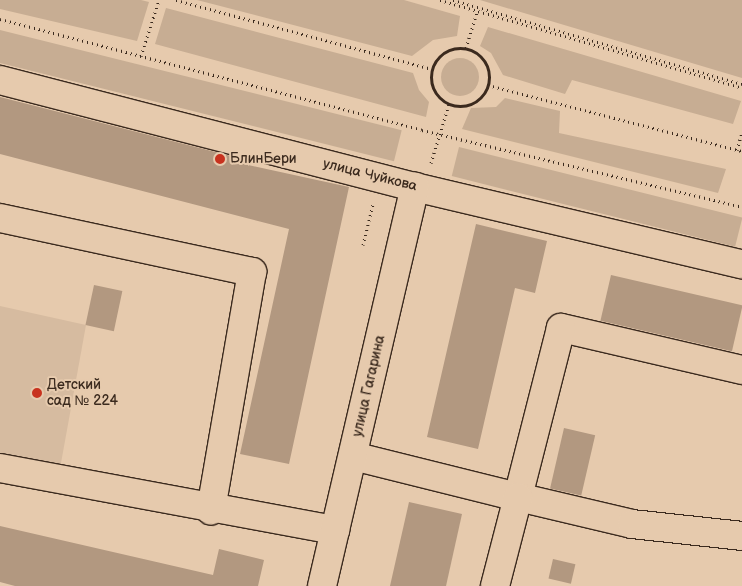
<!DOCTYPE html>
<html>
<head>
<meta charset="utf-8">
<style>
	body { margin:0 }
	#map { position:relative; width:742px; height:586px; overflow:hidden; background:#e6caad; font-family:"Balsamiq Sans",sans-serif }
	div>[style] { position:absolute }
	.built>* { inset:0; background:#d6bba0 }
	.green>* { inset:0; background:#c7ad93; transform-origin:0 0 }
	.round { border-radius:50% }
	.building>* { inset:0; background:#b29880; transform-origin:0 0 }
	.path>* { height:3px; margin-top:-1.5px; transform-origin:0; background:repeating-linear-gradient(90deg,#3b2a1e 0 1px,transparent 0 5px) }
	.path>.ring { margin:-1.5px; padding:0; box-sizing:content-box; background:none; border:3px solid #3b2a1e; border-radius:50% }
	.roads { filter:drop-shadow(1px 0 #3b2a1e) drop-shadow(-1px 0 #3b2a1e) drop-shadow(0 1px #3b2a1e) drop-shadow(0 -1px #3b2a1e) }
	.minor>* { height:28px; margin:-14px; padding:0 14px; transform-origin:14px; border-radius:14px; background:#e6caad }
	.dots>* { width:14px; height:14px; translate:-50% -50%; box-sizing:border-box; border:2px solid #e6caad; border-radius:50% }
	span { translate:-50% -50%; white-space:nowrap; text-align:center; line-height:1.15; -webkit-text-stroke:4px #e6caad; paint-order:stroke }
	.poi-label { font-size:14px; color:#3b2a1e }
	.left { translate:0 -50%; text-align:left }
	.street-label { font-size:14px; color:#3b2a1e }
</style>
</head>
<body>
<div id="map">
	<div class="built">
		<i style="clip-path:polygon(0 306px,86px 325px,59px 474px,0 461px)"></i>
	</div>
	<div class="green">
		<i style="clip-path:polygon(0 0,141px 0,149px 2px,137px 41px,0 9px)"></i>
		<i style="clip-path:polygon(197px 0,404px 0,460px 16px,457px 36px,433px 40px,412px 56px)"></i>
		<i style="clip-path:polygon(480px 0,742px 0,742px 78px)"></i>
		<i style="clip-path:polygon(166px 8px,413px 73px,419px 90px,429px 102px,426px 117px,155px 44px)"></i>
		<i style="clip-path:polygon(488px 27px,741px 101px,733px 124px,572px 80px,565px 94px,503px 75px,491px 53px,480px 46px)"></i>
		<i style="left:0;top:30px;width:414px;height:32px;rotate:14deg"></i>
		<i class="round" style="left:441px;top:58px;width:38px;height:38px"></i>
		<i style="clip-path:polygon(505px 98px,560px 111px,559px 133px,726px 169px,718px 193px,462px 129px,471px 108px,496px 107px)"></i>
		<i style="left:459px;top:147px;width:292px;height:30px;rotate:14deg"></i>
	</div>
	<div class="building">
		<i style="clip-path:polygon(0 97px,231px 156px,230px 161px,349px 187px,289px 464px,240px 454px,289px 229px,0 154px)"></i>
		<i style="clip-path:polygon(476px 224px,547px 241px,535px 293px,515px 288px,478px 449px,427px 437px)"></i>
		<i style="left:611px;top:275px;width:135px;height:47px;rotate:13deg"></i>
		<i style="left:94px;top:285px;width:29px;height:41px;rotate:12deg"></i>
		<i style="left:564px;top:428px;width:32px;height:62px;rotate:13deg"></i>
		<i style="clip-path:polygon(409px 502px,462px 514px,446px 586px,390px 586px)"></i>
		<i style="clip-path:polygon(0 526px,213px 575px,219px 549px,264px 560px,258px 586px,15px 586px,0 582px)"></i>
		<i style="left:553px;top:559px;width:23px;height:20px;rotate:13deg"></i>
	</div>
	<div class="path">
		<i style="left:176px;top:0;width:264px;rotate:15.1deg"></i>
		<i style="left:440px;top:0;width:315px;rotate:16.2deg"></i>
		<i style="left:453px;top:0;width:301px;rotate:16.2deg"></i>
		<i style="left:0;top:19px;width:436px;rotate:14.7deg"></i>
		<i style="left:422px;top:130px;width:329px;rotate:13.5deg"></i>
		<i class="ring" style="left:431px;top:48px;width:55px;height:55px"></i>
		<i style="left:466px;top:48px;width:39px;rotate:-73deg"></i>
		<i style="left:141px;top:56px;width:59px;rotate:-72.2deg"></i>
		<i style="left:488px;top:85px;width:262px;rotate:14.6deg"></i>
		<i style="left:737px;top:150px;width:19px;rotate:-74deg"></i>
		<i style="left:431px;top:163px;width:62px;rotate:-73deg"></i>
		<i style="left:363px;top:245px;width:42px;rotate:-76.3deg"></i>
	</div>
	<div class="roads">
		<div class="minor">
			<i style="left:0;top:80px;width:429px;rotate:14.5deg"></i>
			<i style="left:415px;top:187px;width:336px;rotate:13.3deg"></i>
			<i style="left:0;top:218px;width:258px;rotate:12.1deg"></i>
			<i style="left:252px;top:272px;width:242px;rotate:99.8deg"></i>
			<i style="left:742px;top:370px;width:186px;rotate:-166.9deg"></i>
			<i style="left:561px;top:328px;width:174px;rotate:104.3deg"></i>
			<i style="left:518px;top:497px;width:117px;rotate:13.3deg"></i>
			<i style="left:632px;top:524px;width:111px;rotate:6.2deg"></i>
			<i style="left:353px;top:456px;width:170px;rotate:14deg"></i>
			<i style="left:518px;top:497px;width:92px;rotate:104.5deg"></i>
			<i style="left:0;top:468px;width:341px;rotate:10.5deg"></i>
			<i style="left:322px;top:586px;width:410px;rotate:-76.9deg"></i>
		</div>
	</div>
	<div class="dots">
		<i style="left:220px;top:159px;background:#c8321e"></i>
		<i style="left:37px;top:393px;background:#c8321e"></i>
	</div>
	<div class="poi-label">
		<span class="left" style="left:230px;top:159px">БлинБери</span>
		<span class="left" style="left:47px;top:393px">Детский<br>сад № 224</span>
	</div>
	<div class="street-label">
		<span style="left:370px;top:175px;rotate:14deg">улица Чуйкова</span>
		<span style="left:369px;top:386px;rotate:-77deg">улица Гагарина</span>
	</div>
</div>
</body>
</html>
